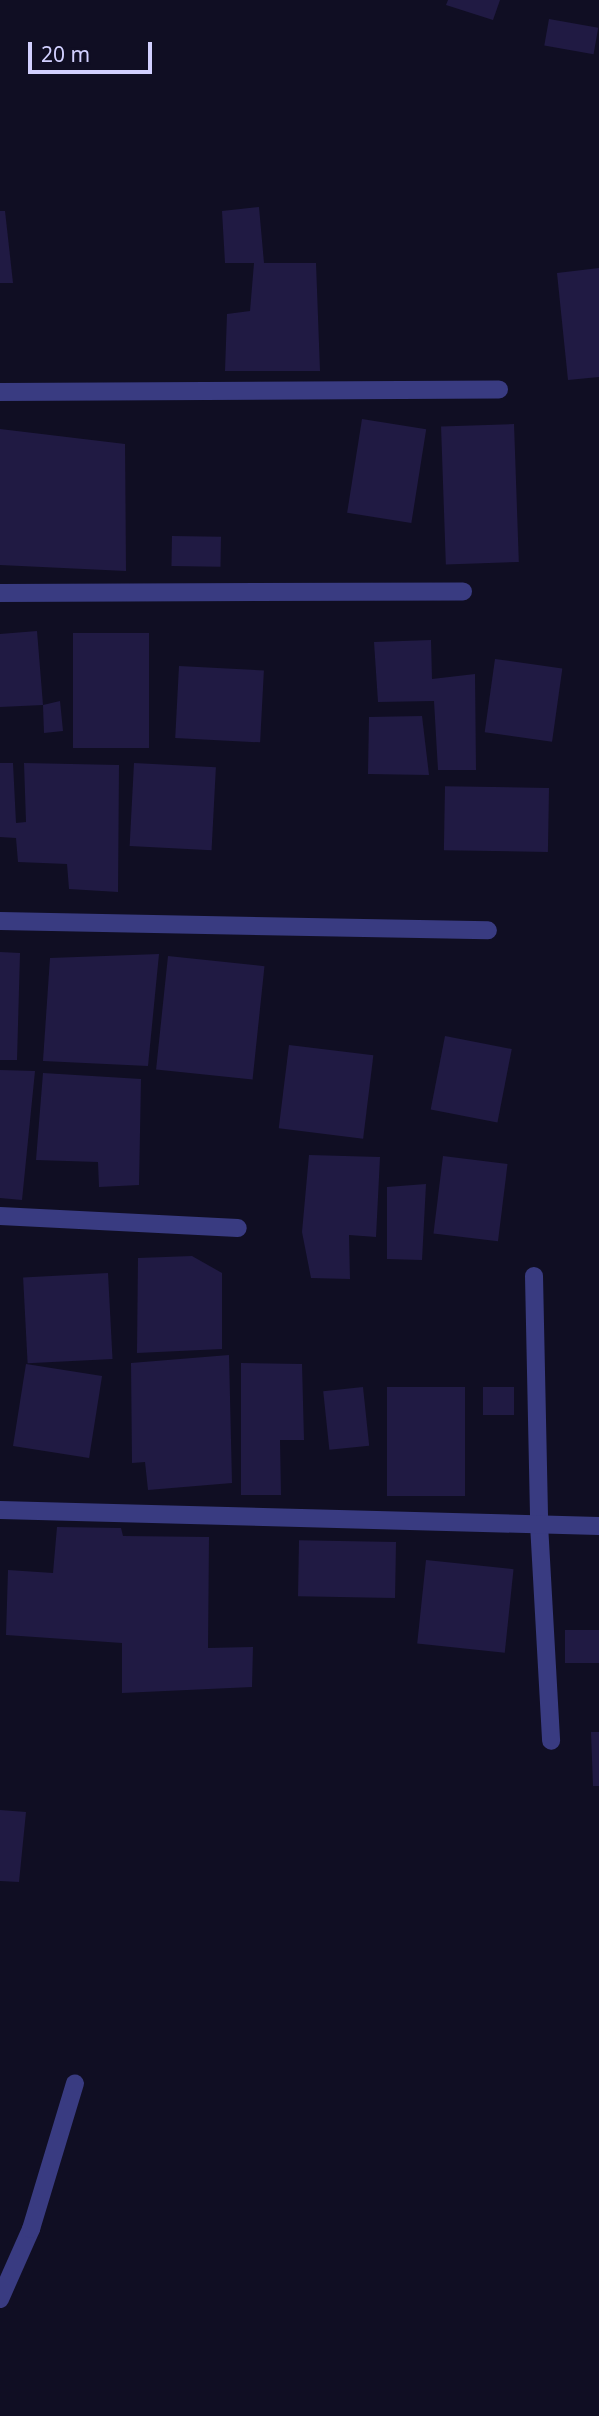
<!DOCTYPE html>
<html>
<head>
<meta charset="utf-8">
<style>
	body { margin:0 }
	#map { position:relative; width:599px; height:2416px; overflow:hidden; background:#100e23; font-family:"Noto Sans",sans-serif }
	div>[style] { position:absolute }
	.building>* { inset:0; background:#201a43; transform-origin:0 0 }
	.minor>* { height:18px; margin:-9px; padding:0 9px; transform-origin:9px; border-radius:9px; background:#393b81 }
	span { translate:-50% -50%; white-space:nowrap; text-align:center; line-height:1.15; -webkit-text-stroke:5px #100e23; paint-order:stroke }
	.scale { position:absolute; left:28px; top:42px; width:124px; height:32px; box-sizing:border-box; border:4px solid #d2d0ff; border-top:0; padding-left:9px; font-size:21px; line-height:24px; white-space:nowrap; color:#d2d0ff; -webkit-text-stroke:5px #100e23; paint-order:stroke }
</style>
</head>
<body>
<div id="map">
	<div class="building">
		<i style="clip-path:polygon(448px 0,500px 0,493px 20px,446px 5px)"></i>
		<i style="left:549px;top:19px;width:50px;height:27px;rotate:10deg"></i>
		<i style="clip-path:polygon(259px 207px,264px 263px,316px 263px,320px 371px,225px 371px,227px 314px,250px 311px,254px 263px,225px 263px,222px 211px)"></i>
		<i style="clip-path:polygon(0 211px,5px 211px,13px 283px,0 283px)"></i>
		<i style="clip-path:polygon(599px 268px,599px 377px,568px 380px,557px 273px)"></i>
		<i style="left:362px;top:419px;width:65px;height:95px;rotate:9deg"></i>
		<i style="left:514px;top:424px;width:138px;height:73px;rotate:88deg"></i>
		<i style="clip-path:polygon(0 429px,125px 444px,126px 571px,0 565px)"></i>
		<i style="left:172px;top:536px;width:49px;height:30px;rotate:1deg"></i>
		<i style="clip-path:polygon(37px 631px,43px 705px,0 707px,0 634px)"></i>
		<i style="left:149px;top:633px;width:115px;height:76px;rotate:90deg"></i>
		<i style="clip-path:polygon(431px 640px,432px 679px,475px 674px,476px 770px,438px 770px,434px 701px,378px 702px,374px 642px)"></i>
		<i style="left:495px;top:659px;width:68px;height:74px;rotate:8deg"></i>
		<i style="left:179px;top:666px;width:85px;height:72px;rotate:3deg"></i>
		<i style="clip-path:polygon(60px 701px,63px 731px,44px 733px,43px 705px)"></i>
		<i style="clip-path:polygon(422px 716px,429px 775px,368px 774px,369px 717px)"></i>
		<i style="clip-path:polygon(0 763px,13px 763px,16px 823px,26px 822px,24px 763px,119px 765px,118px 892px,69px 889px,67px 864px,18px 862px,16px 838px,0 837px)"></i>
		<i style="left:134px;top:763px;width:82px;height:83px;rotate:3deg"></i>
		<i style="left:549px;top:788px;width:64px;height:104px;rotate:91deg"></i>
		<i style="clip-path:polygon(0 952px,20px 953px,17px 1060px,0 1060px)"></i>
		<i style="clip-path:polygon(159px 954px,148px 1066px,43px 1061px,50px 958px)"></i>
		<i style="left:168px;top:956px;width:97px;height:114px;rotate:6deg"></i>
		<i style="left:445px;top:1036px;width:68px;height:75px;rotate:11deg"></i>
		<i style="left:289px;top:1045px;width:85px;height:84px;rotate:7deg"></i>
		<i style="clip-path:polygon(0 1070px,35px 1071px,22px 1200px,0 1198px)"></i>
		<i style="clip-path:polygon(43px 1073px,141px 1079px,139px 1185px,99px 1187px,98px 1162px,36px 1160px)"></i>
		<i style="clip-path:polygon(309px 1155px,380px 1157px,376px 1237px,349px 1235px,350px 1279px,311px 1278px,302px 1232px)"></i>
		<i style="left:443px;top:1156px;width:65px;height:78px;rotate:7deg"></i>
		<i style="clip-path:polygon(426px 1184px,422px 1260px,387px 1259px,387px 1187px)"></i>
		<i style="clip-path:polygon(192px 1256px,222px 1273px,222px 1349px,137px 1353px,138px 1258px)"></i>
		<i style="left:108px;top:1273px;width:86px;height:85px;rotate:87deg"></i>
		<i style="clip-path:polygon(229px 1355px,232px 1483px,148px 1490px,145px 1462px,132px 1463px,131px 1363px)"></i>
		<i style="clip-path:polygon(241px 1363px,302px 1364px,304px 1440px,280px 1440px,281px 1495px,241px 1495px)"></i>
		<i style="left:26px;top:1364px;width:77px;height:83px;rotate:9deg"></i>
		<i style="left:363px;top:1387px;width:59px;height:40px;rotate:84deg"></i>
		<i style="left:465px;top:1387px;width:109px;height:78px;rotate:90deg"></i>
		<i style="left:483px;top:1387px;width:31px;height:28px"></i>
		<i style="clip-path:polygon(57px 1527px,121px 1528px,123px 1536px,209px 1537px,208px 1648px,253px 1647px,252px 1687px,122px 1693px,122px 1643px,6px 1635px,8px 1570px,53px 1573px)"></i>
		<i style="left:396px;top:1542px;width:56px;height:97px;rotate:91deg"></i>
		<i style="left:426px;top:1560px;width:88px;height:84px;rotate:6deg"></i>
		<i style="left:599px;top:1630px;width:33px;height:34px;rotate:90deg"></i>
		<i style="clip-path:polygon(591px 1732px,599px 1732px,599px 1786px,593px 1786px)"></i>
		<i style="clip-path:polygon(0 1810px,26px 1812px,19px 1882px,0 1881px)"></i>
	</div>
	<div class="minor">
		<i style="left:0;top:392px;width:499px;rotate:-0.3deg"></i>
		<i style="left:0;top:593px;width:463px;rotate:-0.2deg"></i>
		<i style="left:0;top:921px;width:488px;rotate:1.1deg"></i>
		<i style="left:0;top:1216px;width:238px;rotate:2.9deg"></i>
		<i style="left:534px;top:1276px;width:248px;rotate:88.8deg"></i>
		<i style="left:539px;top:1524px;width:217px;rotate:86.8deg"></i>
		<i style="left:0;top:1510px;width:599px;rotate:1.53deg"></i>
		<i style="left:0;top:2299px;width:77px;rotate:-66.1deg"></i>
		<i style="left:31px;top:2229px;width:152px;rotate:-73.2deg"></i>
	</div>
	<div class="scale">20 m</div>
</div>
</body>
</html>
